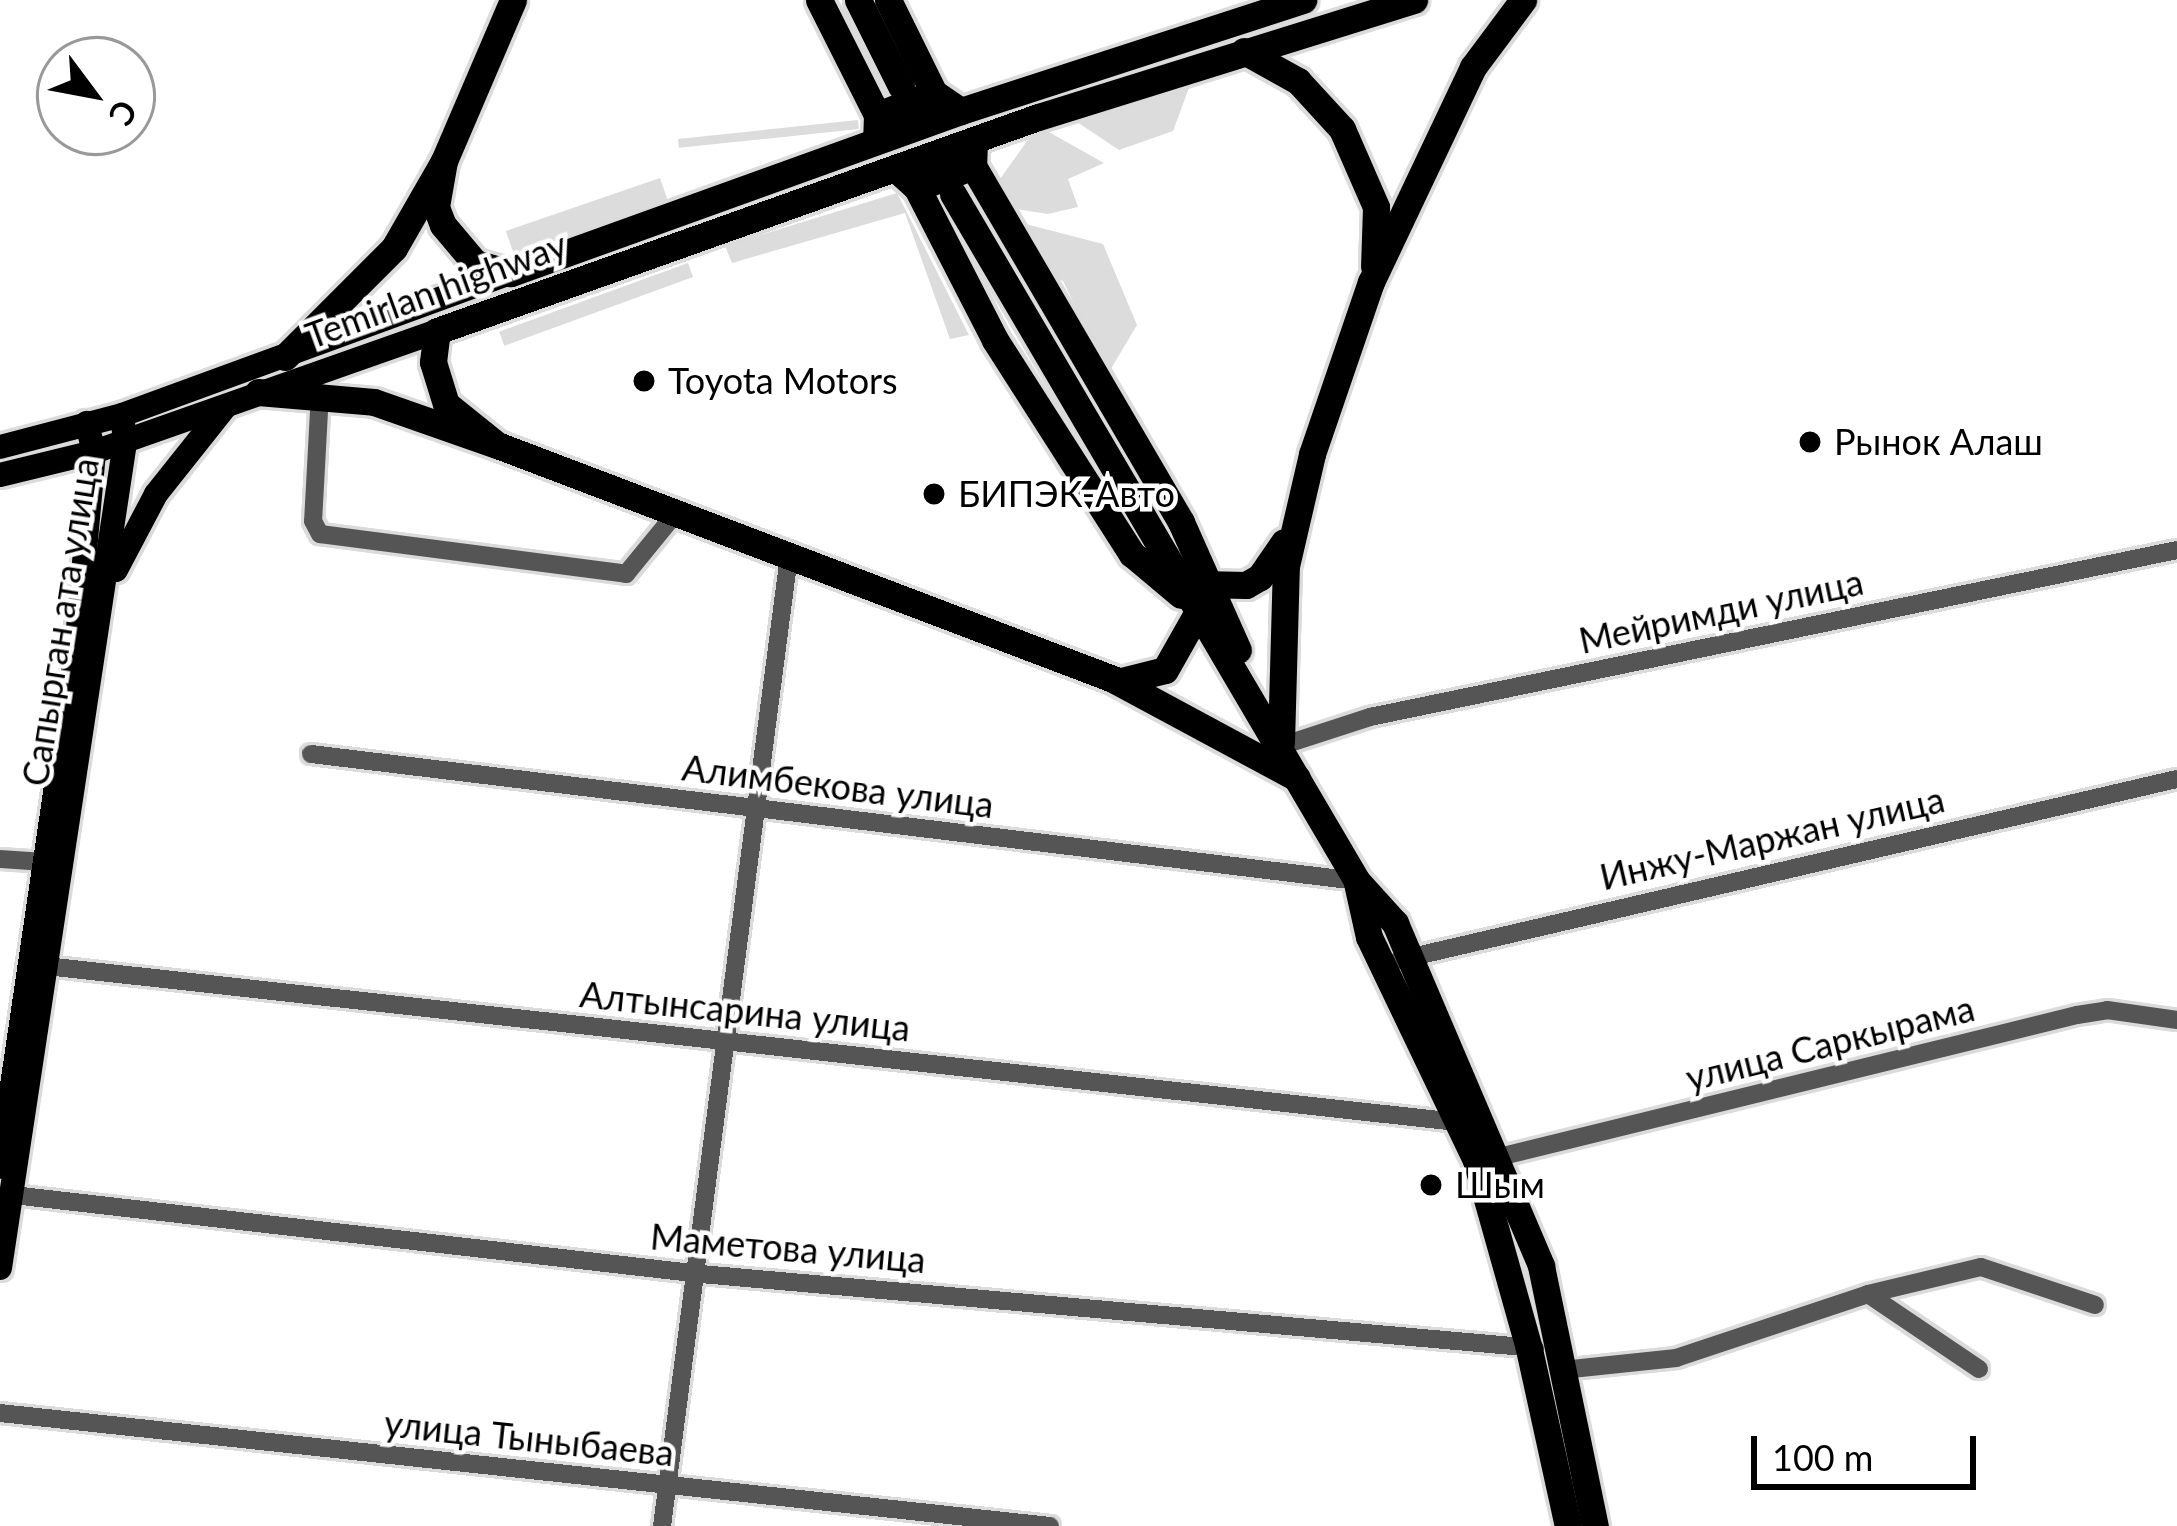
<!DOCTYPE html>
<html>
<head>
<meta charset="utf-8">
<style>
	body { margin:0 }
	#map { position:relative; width:2177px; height:1526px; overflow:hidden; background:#fff; font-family:Lato,sans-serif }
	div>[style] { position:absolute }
	.green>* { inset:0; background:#dcdcdc; transform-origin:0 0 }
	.roads { filter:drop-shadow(3px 0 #dbdbdb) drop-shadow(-3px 0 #dbdbdb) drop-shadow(0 3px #dbdbdb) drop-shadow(0 -3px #dbdbdb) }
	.minor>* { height:18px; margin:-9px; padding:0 9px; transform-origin:9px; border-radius:9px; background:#555 }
	.major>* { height:24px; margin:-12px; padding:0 12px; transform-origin:12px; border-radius:12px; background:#000 }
	.highway>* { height:27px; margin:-13.5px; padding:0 13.5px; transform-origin:13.5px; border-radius:13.5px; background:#000 }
	.dots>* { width:33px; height:33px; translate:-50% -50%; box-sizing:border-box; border:6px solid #fff; border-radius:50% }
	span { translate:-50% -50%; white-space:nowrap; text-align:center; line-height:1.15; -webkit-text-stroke:9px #fff; paint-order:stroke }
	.street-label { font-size:36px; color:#000 }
	.poi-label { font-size:36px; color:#000 }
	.left { translate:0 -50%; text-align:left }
	.north { position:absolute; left:36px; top:36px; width:120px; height:120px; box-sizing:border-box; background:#fff; border:3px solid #999; border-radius:50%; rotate:122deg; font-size:33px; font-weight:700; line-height:48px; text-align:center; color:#000 }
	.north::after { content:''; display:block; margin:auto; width:42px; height:54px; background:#000; clip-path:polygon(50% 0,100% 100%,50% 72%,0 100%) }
	.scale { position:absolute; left:1751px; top:1436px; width:225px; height:54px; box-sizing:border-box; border:6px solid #000; border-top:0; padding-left:15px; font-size:36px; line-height:42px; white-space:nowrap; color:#000; -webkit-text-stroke:9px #fff; paint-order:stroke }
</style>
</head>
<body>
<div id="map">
	<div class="green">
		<i style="clip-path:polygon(1193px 77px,1173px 131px,1119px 150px,1074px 120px)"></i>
		<i style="left:858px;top:120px;width:9px;height:181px;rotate:84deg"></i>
		<i style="clip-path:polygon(1047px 131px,1104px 163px,1068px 179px,1078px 207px,1048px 214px,998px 206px,995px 186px,1030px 137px)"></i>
		<i style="left:660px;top:178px;width:24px;height:163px;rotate:71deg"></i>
		<i style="clip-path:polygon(897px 193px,969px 335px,950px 339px,905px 213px,732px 263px,725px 246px)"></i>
		<i style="clip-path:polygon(1010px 220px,1103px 244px,1137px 325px,1100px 387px,1081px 348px,1088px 333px,1063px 281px,1042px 273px)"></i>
		<i style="left:688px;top:263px;width:15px;height:201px;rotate:70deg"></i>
	</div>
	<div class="roads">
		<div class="minor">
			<i style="left:320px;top:393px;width:128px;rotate:93.1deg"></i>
			<i style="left:313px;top:521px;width:15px;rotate:62deg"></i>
			<i style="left:320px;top:534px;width:309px;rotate:7.4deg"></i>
			<i style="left:626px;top:574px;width:79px;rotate:-50.7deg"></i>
			<i style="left:1281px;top:746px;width:94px;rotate:-18deg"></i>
			<i style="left:1370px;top:717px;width:824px;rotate:-11.69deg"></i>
			<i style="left:311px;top:754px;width:1054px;rotate:6.92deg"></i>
			<i style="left:0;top:859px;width:39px;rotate:4deg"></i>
			<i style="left:1399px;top:960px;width:799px;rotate:-13.1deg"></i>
			<i style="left:37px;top:965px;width:1429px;rotate:6.31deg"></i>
			<i style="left:1499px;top:1157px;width:595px;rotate:-13.8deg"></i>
			<i style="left:2077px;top:1015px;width:30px;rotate:-9deg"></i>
			<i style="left:2107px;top:1010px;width:71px;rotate:8.1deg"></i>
			<i style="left:13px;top:1195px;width:693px;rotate:6.55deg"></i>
			<i style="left:701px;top:1274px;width:837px;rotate:5.07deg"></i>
			<i style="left:1979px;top:1369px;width:134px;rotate:-146deg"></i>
			<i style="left:1868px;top:1294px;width:116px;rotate:-13.4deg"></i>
			<i style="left:1981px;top:1267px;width:120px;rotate:18.4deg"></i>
			<i style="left:1562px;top:1370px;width:115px;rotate:-6deg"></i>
			<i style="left:1676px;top:1358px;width:202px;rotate:-18.4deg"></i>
			<i style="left:0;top:1413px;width:1056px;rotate:6.14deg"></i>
			<i style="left:662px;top:1526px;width:978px;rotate:-82.54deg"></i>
		</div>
		<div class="major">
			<i style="left:0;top:447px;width:126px;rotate:-14.7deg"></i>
			<i style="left:122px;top:415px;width:414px;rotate:-20.1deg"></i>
			<i style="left:0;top:475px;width:97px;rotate:-13.7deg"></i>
			<i style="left:94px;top:452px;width:364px;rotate:-19.4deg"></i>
			<i style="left:116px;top:570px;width:86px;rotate:-62.2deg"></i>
			<i style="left:156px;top:494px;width:112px;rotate:-51.5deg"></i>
			<i style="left:0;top:1167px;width:523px;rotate:-81.64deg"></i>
			<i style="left:76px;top:650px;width:199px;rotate:-84.8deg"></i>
			<i style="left:94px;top:452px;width:30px;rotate:-104deg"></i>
			<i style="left:0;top:1268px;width:835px;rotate:-81.39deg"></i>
			<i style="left:125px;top:442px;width:27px;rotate:-96deg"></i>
		</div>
		<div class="highway">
			<i style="left:819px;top:0;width:129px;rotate:63.2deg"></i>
			<i style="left:877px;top:115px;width:26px;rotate:92deg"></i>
			<i style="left:858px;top:0;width:96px;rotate:63.4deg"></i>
			<i style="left:888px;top:0;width:104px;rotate:63.7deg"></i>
			<i style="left:934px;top:93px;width:32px;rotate:34deg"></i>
			<i style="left:1244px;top:51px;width:62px;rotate:29.1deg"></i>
			<i style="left:1298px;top:81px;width:65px;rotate:47.5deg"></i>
			<i style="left:1342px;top:129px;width:85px;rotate:66.4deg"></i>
			<i style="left:1376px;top:207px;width:59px;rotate:91.9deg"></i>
			<i style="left:877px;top:115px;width:61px;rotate:-21.1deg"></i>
			<i style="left:974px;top:141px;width:25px;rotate:92deg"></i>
			<i style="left:973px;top:166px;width:412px;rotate:59.7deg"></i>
			<i style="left:1181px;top:522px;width:140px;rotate:66deg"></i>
			<i style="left:444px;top:161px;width:47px;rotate:99.9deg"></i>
			<i style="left:436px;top:207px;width:19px;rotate:69deg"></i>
			<i style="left:443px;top:225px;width:50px;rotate:49.9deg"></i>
			<i style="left:475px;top:263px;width:37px;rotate:16deg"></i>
			<i style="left:511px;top:273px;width:478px;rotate:-19.8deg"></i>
			<i style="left:961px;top:111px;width:360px;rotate:-18deg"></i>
			<i style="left:896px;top:169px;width:28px;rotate:42deg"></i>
			<i style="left:917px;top:188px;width:171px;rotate:62.8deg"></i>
			<i style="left:995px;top:340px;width:254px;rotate:57.4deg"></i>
			<i style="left:1132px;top:554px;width:64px;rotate:39.9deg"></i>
			<i style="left:917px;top:188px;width:60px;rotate:-21.4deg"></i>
			<i style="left:953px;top:194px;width:797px;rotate:59.54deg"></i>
			<i style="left:1357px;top:881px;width:57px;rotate:47.9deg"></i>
			<i style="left:1395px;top:923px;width:373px;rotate:66.9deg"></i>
			<i style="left:1541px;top:1266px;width:266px;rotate:78.3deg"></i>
			<i style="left:285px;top:357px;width:154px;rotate:-45deg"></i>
			<i style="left:394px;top:248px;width:100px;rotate:-60.1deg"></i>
			<i style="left:444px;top:161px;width:175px;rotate:-66.8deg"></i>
			<i style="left:258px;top:392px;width:116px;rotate:4.9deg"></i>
			<i style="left:374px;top:402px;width:130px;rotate:19.3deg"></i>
			<i style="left:497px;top:445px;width:659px;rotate:20.8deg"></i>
			<i style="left:1113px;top:679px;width:209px;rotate:28.3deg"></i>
			<i style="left:497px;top:445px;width:65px;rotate:-141.2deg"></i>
			<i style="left:446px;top:404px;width:44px;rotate:-107.2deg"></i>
			<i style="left:433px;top:362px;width:31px;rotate:-83deg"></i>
			<i style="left:437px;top:331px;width:638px;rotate:-19.6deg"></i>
			<i style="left:1038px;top:117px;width:394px;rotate:-17.3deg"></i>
			<i style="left:1200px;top:584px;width:46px;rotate:1.2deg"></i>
			<i style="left:1246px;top:585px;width:16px;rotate:-30deg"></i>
			<i style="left:1260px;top:577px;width:42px;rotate:-55.6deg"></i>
			<i style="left:1121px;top:681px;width:45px;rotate:-14deg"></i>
			<i style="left:1165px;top:670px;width:69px;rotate:-60.5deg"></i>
			<i style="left:1281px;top:742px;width:176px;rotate:-88.4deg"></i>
			<i style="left:1286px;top:566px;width:115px;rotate:-76.9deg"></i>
			<i style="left:1312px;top:454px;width:182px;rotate:-71.1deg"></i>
			<i style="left:1371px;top:282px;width:238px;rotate:-64.6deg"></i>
			<i style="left:1473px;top:67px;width:84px;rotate:-53.3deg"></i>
			<i style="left:1357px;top:883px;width:55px;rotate:77.5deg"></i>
			<i style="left:1369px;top:937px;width:247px;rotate:64.4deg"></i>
			<i style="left:1476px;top:1160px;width:196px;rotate:74.3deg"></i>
			<i style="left:1529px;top:1349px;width:181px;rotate:77.6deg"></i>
		</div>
	</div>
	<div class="dots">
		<i style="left:644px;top:381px;background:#000"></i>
		<i style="left:1810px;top:442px;background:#000"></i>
		<i style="left:934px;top:494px;background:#000"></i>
		<i style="left:1431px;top:1185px;background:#000"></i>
	</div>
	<div class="street-label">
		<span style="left:436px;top:290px;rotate:-20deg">Temirlan highway</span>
		<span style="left:1721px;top:611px;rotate:-12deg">Мейримди улица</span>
		<span style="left:60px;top:622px;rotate:-81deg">Сапырган ата улица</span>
		<span style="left:838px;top:786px;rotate:7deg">Алимбекова улица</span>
		<span style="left:1772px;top:838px;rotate:-13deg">Инжу-Маржан улица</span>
		<span style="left:745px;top:1011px;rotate:6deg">Алтынсарина улица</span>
		<span style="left:1830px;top:1043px;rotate:-14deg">улица Саркырама</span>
		<span style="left:788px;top:1248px;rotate:5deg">Маметова улица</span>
		<span style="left:529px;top:1438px;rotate:6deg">улица Тыныбаева</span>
	</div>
	<div class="poi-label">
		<span class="left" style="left:668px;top:381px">Toyota Motors</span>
		<span class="left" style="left:1834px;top:442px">Рынок Алаш</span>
		<span class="left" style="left:958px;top:494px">БИПЭК-Авто</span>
		<span class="left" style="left:1455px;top:1185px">Шым</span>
	</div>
	<div class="north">С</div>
	<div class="scale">100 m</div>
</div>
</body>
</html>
